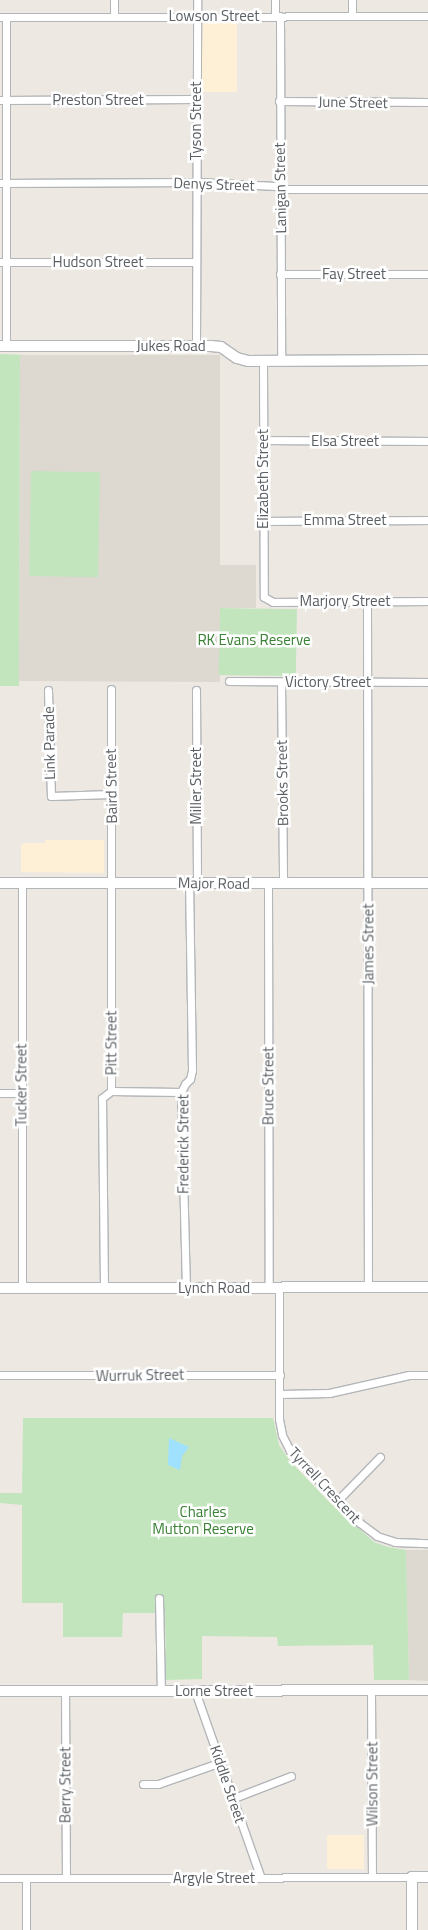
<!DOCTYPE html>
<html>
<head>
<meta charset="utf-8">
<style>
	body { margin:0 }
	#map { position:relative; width:428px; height:1930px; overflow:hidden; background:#ede9e2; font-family:"Titillium Web",sans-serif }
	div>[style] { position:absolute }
	.commercial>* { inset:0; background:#fef0d6; transform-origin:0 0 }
	.education>* { inset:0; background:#ddd8d0 }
	.green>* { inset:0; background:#c2e5be; transform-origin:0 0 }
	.water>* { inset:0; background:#a0e1ff }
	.roads { filter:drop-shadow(1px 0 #b3b6b9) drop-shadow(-1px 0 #b3b6b9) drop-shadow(0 1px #b3b6b9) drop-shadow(0 -1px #b3b6b9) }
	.street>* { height:7px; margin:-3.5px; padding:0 3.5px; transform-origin:3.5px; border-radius:3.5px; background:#fff }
	.secondary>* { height:10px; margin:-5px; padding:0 5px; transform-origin:5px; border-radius:5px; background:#fff }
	span { translate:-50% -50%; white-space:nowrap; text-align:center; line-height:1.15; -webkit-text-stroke:5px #fff; paint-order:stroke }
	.street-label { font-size:15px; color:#5a5f63 }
	.park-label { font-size:15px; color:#398133 }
</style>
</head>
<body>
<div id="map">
	<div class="commercial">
		<i style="clip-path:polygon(237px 19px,237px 92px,199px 92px,200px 22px,206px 20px)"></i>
		<i style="clip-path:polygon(45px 840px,104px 840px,104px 873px,21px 872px,21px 846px,24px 843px,45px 843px)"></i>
		<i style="left:327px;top:1835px;width:37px;height:34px"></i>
	</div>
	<div class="education">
		<i style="clip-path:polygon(20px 355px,220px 355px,220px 565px,256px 565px,256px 608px,220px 608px,220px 682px,19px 681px)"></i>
		<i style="clip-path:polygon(406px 1550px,428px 1550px,428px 1681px,409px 1680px)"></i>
	</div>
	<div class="green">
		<i style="clip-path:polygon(0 354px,23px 355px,20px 356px,19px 686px,0 686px)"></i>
		<i style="left:31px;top:471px;width:69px;height:105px;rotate:1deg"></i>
		<i style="left:220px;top:608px;width:77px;height:67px;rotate:1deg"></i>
		<i style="clip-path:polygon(23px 1418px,273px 1418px,279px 1445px,290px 1461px,332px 1505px,374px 1542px,388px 1547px,406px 1550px,409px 1680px,374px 1680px,373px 1645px,278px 1646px,277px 1637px,202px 1636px,202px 1679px,166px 1680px,165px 1613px,123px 1613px,122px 1637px,63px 1637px,63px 1603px,22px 1603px,22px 1505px,0 1503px,0 1493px,22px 1493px)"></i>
	</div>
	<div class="water">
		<i style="clip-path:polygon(169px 1438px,189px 1447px,182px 1456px,180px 1470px,168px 1465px)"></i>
	</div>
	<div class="roads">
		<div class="street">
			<i style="left:114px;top:0;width:16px;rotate:90deg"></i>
			<i style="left:275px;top:0;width:16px;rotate:90deg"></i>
			<i style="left:280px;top:16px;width:344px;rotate:89.8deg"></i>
			<i style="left:352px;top:16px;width:16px;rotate:-90deg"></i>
			<i style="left:0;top:17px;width:428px;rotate:-0.1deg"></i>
			<i style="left:0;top:100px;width:196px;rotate:-0.3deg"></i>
			<i style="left:279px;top:101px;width:149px;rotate:0.4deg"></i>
			<i style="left:0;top:183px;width:196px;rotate:-0.3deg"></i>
			<i style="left:196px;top:182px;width:80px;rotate:2.9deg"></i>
			<i style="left:276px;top:186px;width:5px;rotate:37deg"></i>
			<i style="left:280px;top:189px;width:148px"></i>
			<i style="left:0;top:262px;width:196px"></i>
			<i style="left:280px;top:274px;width:148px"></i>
			<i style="left:6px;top:346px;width:329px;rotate:-90deg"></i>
			<i style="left:196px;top:346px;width:346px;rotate:-89.8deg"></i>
			<i style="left:263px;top:361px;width:236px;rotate:89.8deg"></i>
			<i style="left:264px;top:597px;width:10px;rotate:29deg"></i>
			<i style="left:273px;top:602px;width:155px;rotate:-0.4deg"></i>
			<i style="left:263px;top:440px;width:165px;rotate:0.3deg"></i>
			<i style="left:262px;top:521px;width:166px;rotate:-0.3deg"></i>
			<i style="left:367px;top:601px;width:686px;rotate:89.92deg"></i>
			<i style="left:229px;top:681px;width:199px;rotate:0.3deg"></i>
			<i style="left:281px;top:682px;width:201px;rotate:89.4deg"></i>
			<i style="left:48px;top:690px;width:106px;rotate:88.4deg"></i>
			<i style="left:51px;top:796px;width:60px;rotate:-1.9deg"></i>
			<i style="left:196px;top:690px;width:193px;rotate:89.7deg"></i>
			<i style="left:268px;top:884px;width:403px;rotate:89.9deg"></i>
			<i style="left:111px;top:1091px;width:70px;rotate:0.8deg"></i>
			<i style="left:0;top:1093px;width:21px"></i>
			<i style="left:279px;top:1287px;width:132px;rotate:90deg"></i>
			<i style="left:279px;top:1419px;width:16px;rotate:79deg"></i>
			<i style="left:282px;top:1435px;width:18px;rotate:63deg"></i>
			<i style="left:290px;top:1451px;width:100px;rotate:45.8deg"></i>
			<i style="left:360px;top:1523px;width:21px;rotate:37deg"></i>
			<i style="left:377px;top:1536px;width:19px;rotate:18deg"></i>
			<i style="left:395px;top:1542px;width:33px;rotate:2deg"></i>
			<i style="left:22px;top:1288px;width:405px;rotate:-90deg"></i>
			<i style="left:104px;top:1288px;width:190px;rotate:-90.6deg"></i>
			<i style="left:102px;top:1098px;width:11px;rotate:-38deg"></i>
			<i style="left:111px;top:1091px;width:402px;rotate:-90deg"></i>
			<i style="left:186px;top:1288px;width:196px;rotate:-91.5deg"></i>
			<i style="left:181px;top:1092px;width:9px;rotate:-63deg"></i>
			<i style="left:185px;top:1084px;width:7px;rotate:-45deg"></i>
			<i style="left:190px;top:1079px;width:9px;rotate:-77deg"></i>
			<i style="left:192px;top:1070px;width:188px;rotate:-90.9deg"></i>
			<i style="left:0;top:1375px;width:280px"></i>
			<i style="left:280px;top:1394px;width:49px;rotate:-1.2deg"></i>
			<i style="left:329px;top:1393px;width:82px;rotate:-12.7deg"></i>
			<i style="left:409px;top:1375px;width:19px"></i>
			<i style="left:338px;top:1500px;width:60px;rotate:-45.7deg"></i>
			<i style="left:159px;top:1598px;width:93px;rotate:88.8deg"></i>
			<i style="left:65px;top:1691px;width:187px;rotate:89.7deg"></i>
			<i style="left:195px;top:1691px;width:198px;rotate:70.6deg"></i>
			<i style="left:371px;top:1691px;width:186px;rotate:89.7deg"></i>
			<i style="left:143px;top:1784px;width:15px"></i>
			<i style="left:158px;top:1784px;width:67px;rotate:-19.2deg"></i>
			<i style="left:234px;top:1798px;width:61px;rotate:-21.1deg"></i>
			<i style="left:0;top:1878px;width:412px;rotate:-0.1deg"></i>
			<i style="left:26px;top:1930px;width:52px;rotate:-90deg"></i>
		</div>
		<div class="secondary">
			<i style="left:0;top:346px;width:211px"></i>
			<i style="left:211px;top:346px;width:10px;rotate:6deg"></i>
			<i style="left:221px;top:347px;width:19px;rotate:35deg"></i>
			<i style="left:237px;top:358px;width:11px;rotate:15deg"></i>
			<i style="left:248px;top:361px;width:180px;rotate:-0.3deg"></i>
			<i style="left:0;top:883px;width:428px"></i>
			<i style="left:0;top:1288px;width:428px;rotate:-0.1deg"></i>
			<i style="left:0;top:1691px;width:428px;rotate:-0.1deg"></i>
			<i style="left:412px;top:1930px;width:53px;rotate:-90deg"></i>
			<i style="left:412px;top:1877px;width:16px"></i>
		</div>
	</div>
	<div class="street-label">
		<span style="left:214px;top:16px">Lowson Street</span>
		<span style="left:98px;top:100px">Preston Street</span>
		<span style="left:353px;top:102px;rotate:1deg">June Street</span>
		<span style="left:196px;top:121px;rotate:-90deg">Tyson Street</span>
		<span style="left:214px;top:184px;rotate:2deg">Denys Street</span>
		<span style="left:280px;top:188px;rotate:-91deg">Lanigan Street</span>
		<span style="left:98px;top:262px">Hudson Street</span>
		<span style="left:354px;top:274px">Fay Street</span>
		<span style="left:171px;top:346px">Jukes Road</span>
		<span style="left:345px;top:441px">Elsa Street</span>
		<span style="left:263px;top:479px;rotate:-90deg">Elizabeth Street</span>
		<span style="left:345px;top:520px">Emma Street</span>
		<span style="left:345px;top:601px">Marjory Street</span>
		<span style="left:328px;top:682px">Victory Street</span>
		<span style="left:49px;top:743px;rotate:-91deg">Link Parade</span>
		<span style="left:282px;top:783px;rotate:-91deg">Brooks Street</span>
		<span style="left:111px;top:786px;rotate:-91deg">Baird Street</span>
		<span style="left:196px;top:786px;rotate:-90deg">Miller Street</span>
		<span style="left:214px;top:883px;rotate:1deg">Major Road</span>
		<span style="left:368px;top:944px;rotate:-90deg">James Street</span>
		<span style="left:111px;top:1043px;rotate:-90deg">Pitt Street</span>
		<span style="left:21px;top:1085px;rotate:-90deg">Tucker Street</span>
		<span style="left:268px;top:1086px;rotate:-90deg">Bruce Street</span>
		<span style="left:183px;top:1144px;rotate:-90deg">Frederick Street</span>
		<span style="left:214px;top:1288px">Lynch Road</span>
		<span style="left:140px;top:1375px;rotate:-1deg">Wurruk Street</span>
		<span style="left:325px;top:1485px;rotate:47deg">Tyrrell Crescent</span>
		<span style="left:214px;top:1691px">Lorne Street</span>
		<span style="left:228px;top:1784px;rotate:71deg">Kiddle Street</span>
		<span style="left:372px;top:1784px;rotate:-90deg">Wilson Street</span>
		<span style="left:65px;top:1785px;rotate:-90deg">Berry Street</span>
		<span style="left:214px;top:1878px">Argyle Street</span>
	</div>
	<div class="park-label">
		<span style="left:254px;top:640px">RK Evans Reserve</span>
		<span style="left:203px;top:1520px">Charles<br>Mutton Reserve</span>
	</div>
</div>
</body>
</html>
